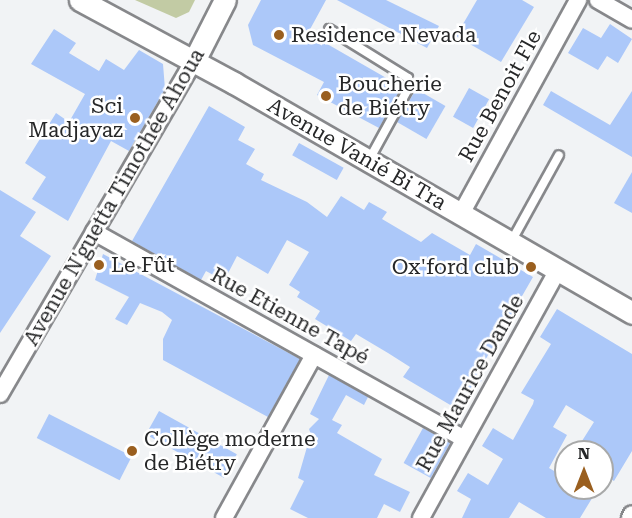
<!DOCTYPE html>
<html>
<head>
<meta charset="utf-8">
<style>
	body { margin:0 }
	#map { position:relative; width:632px; height:518px; overflow:hidden; background:#f1f3f5; font-family:"Roboto Serif",serif }
	div>[style] { position:absolute }
	.green>* { inset:0; background:#c2cba4 }
	.building>* { inset:0; background:#acc8f9; transform-origin:0 0 }
	.roads { filter:drop-shadow(2px 0 #87888b) drop-shadow(-2px 0 #87888b) drop-shadow(0 2px #87888b) drop-shadow(0 -2px #87888b) }
	.service>* { height:8px; margin:-4px; padding:0 4px; transform-origin:4px; border-radius:4px; background:#fff }
	.minor>* { height:16px; margin:-8px; padding:0 8px; transform-origin:8px; border-radius:8px; background:#fff }
	.tertiary>* { height:21px; margin:-10.5px; padding:0 10.5px; transform-origin:10.5px; border-radius:10.5px; background:#fff }
	.dots>* { width:16px; height:16px; translate:-50% -50%; box-sizing:border-box; border:3px solid #fff; border-radius:50% }
	span { translate:-50% -50%; white-space:nowrap; text-align:center; line-height:1.15; -webkit-text-stroke:5px #fff; paint-order:stroke }
	.poi-label { font-size:21px; color:#262728 }
	.left { translate:0 -50%; text-align:left }
	.right { translate:-100% -50%; text-align:right }
	.street-label { font-size:21px; color:#262728 }
	.north { position:absolute; left:554px; top:440px; width:60px; height:60px; box-sizing:border-box; background:#fff; border:2px solid #a8a9a9; border-radius:50%; rotate:0deg; font-size:16px; font-weight:700; line-height:24px; text-align:center; color:#262728 }
	.north::after { content:''; display:block; margin:auto; width:21px; height:27px; background:#9a5f1f; clip-path:polygon(50% 0,100% 100%,50% 72%,0 100%) }
</style>
</head>
<body>
<div id="map">
	<div class="green">
		<i style="clip-path:polygon(135px 0,195px 0,189px 12px,176px 18px)"></i>
	</div>
	<div class="building">
		<i style="clip-path:polygon(261px 0,326px 0,308px 33px,402px 87px,379px 128px,317px 95px,324px 82px,253px 45px,248px 25px)"></i>
		<i style="clip-path:polygon(337px 0,386px 0,439px 26px,427px 48px)"></i>
		<i style="clip-path:polygon(477px 0,522px 0,534px 7px,501px 62px,456px 36px)"></i>
		<i style="clip-path:polygon(610px 24px,632px 39px,618px 63px,607px 56px,598px 70px,568px 53px,583px 28px,601px 38px)"></i>
		<i style="clip-path:polygon(54px 29px,76px 43px,69px 53px,99px 71px,106px 59px,124px 70px,139px 50px,163px 64px,165px 89px,129px 151px,111px 141px,68px 221px,32px 199px,46px 177px,25px 163px,56px 113px,69px 122px,85px 94px,31px 64px)"></i>
		<i style="left:469px;top:88px;width:23px;height:33px;rotate:29deg"></i>
		<i style="left:416px;top:89px;width:34px;height:38px;rotate:30deg"></i>
		<i style="clip-path:polygon(551px 91px,610px 125px,632px 91px,632px 157px,543px 105px)"></i>
		<i style="clip-path:polygon(209px 106px,245px 127px,238px 140px,255px 149px,246px 164px,264px 174px,261px 180px,307px 202px,327px 217px,341px 196px,364px 210px,369px 202px,387px 212px,382px 219px,421px 242px,432px 233px,470px 255px,476px 244px,533px 277px,476px 376px,482px 380px,471px 397px,461px 391px,452px 406px,403px 377px,410px 367px,388px 353px,356px 334px,351px 341px,315px 319px,320px 311px,297px 297px,300px 292px,289px 285px,309px 252px,287px 240px,268px 274px,237px 256px,224px 281px,206px 271px,201px 280px,132px 241px)"></i>
		<i style="left:299px;top:143px;width:51px;height:14px;rotate:29deg"></i>
		<i style="clip-path:polygon(632px 172px,632px 213px,614px 203px)"></i>
		<i style="clip-path:polygon(0 190px,36px 212px,20px 236px,51px 256px,0 333px)"></i>
		<i style="clip-path:polygon(103px 254px,300px 359px,268px 417px,163px 360px,163px 339px,172px 320px,162px 312px,140px 303px,127px 325px,115px 319px,129px 297px,95px 280px)"></i>
		<i style="clip-path:polygon(557px 309px,632px 354px,632px 451px,614px 481px,602px 474px,602px 452px,575px 452px,594px 422px,566px 405px,553px 427px,567px 435px,549px 468px,566px 478px,566px 488px,582px 488px,594px 495px,580px 518px,546px 518px,519px 502px,509px 518px,462px 518px,471px 499px,457px 491px,468px 473px,488px 485px,503px 459px,482px 446px,493px 428px,513px 440px,533px 404px,534px 400px,521px 393px,551px 344px,540px 337px)"></i>
		<i style="clip-path:polygon(329px 375px,368px 397px,364px 405px,346px 395px,332px 420px,342px 425px,337px 433px,382px 459px,374px 475px,410px 492px,400px 512px,384px 504px,377px 518px,308px 518px,290px 509px,304px 481px,298px 478px,307px 447px,314px 443px,309px 429px,319px 419px,310px 414px)"></i>
		<i style="left:159px;top:411px;width:89px;height:27px;rotate:29deg"></i>
		<i style="left:49px;top:414px;width:93px;height:27px;rotate:27deg"></i>
		<i style="left:423px;top:428px;width:31px;height:40px;rotate:29deg"></i>
	</div>
	<div class="roads">
		<div class="service">
			<i style="left:329px;top:29px;width:93px;rotate:31.8deg"></i>
			<i style="left:408px;top:78px;width:11px;rotate:90deg"></i>
			<i style="left:408px;top:89px;width:81px;rotate:118.8deg"></i>
			<i style="left:511px;top:242px;width:99px;rotate:-61.1deg"></i>
		</div>
		<div class="minor">
			<i style="left:598px;top:0;width:39px;rotate:30deg"></i>
			<i style="left:461px;top:214px;width:244px;rotate:-61.3deg"></i>
			<i style="left:94px;top:232px;width:424px;rotate:29.2deg"></i>
			<i style="left:0;top:394px;width:385px;rotate:-59.8deg"></i>
			<i style="left:224px;top:518px;width:186px;rotate:-61.1deg"></i>
			<i style="left:421px;top:518px;width:283px;rotate:-61.1deg"></i>
			<i style="left:630px;top:518px;width:4px;rotate:-63deg"></i>
		</div>
		<div class="tertiary">
			<i style="left:80px;top:0;width:175px;rotate:28.3deg"></i>
			<i style="left:234px;top:83px;width:460px;rotate:30deg"></i>
			<i style="left:194px;top:61px;width:68px;rotate:-63.1deg"></i>
		</div>
	</div>
	<div class="dots">
		<i style="left:279px;top:35px;background:#9a5f1f"></i>
		<i style="left:326px;top:96px;background:#9a5f1f"></i>
		<i style="left:135px;top:118px;background:#9a5f1f"></i>
		<i style="left:99px;top:265px;background:#9a5f1f"></i>
		<i style="left:531px;top:267px;background:#9a5f1f"></i>
		<i style="left:132px;top:451px;background:#9a5f1f"></i>
	</div>
	<div class="poi-label">
		<span class="left" style="left:291px;top:35px">Residence Nevada</span>
		<span class="left" style="left:338px;top:96px">Boucherie<br>de Biétry</span>
		<span class="right" style="left:123px;top:118px">Sci<br>Madjayaz</span>
		<span class="left" style="left:111px;top:265px">Le Fût</span>
		<span class="right" style="left:519px;top:267px">Ox'ford club</span>
		<span class="left" style="left:144px;top:451px">Collège moderne<br>de Biétry</span>
	</div>
	<div class="street-label">
		<span style="left:500px;top:96px;rotate:-61deg">Rue Benoit Fle</span>
		<span style="left:357px;top:154px;rotate:30deg">Avenue Vanié Bi Tra</span>
		<span style="left:114px;top:197px;rotate:-60deg">Avenue N'guetta Timothée Ahoua</span>
		<span style="left:290px;top:316px;rotate:29deg">Rue Etienne Tapé</span>
		<span style="left:470px;top:383px;rotate:-61deg">Rue Maurice Dande</span>
	</div>
	<div class="north">N</div>
</div>
</body>
</html>
